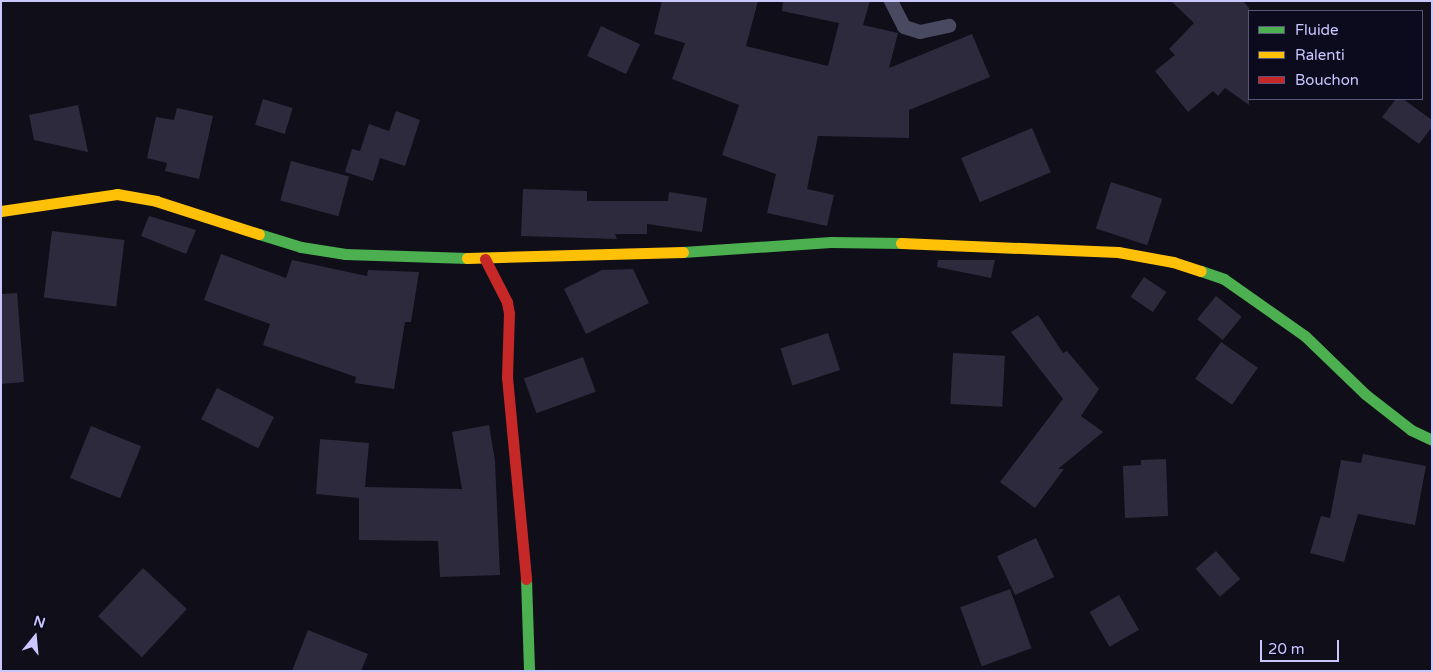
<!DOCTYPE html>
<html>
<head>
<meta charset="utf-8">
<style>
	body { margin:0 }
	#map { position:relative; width:1433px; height:672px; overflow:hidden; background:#100e19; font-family:"Varela Round",sans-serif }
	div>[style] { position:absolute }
	.building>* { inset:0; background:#2d2a3d; transform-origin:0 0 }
	.lane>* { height:14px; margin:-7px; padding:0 7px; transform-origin:7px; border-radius:7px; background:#494962 }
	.fast>* { height:11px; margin:-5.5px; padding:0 5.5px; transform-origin:5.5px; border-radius:5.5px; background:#4caf50 }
	.slow>* { height:11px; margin:-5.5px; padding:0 5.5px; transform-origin:5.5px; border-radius:5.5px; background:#ffc107 }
	.jam>* { height:11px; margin:-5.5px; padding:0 5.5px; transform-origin:5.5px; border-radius:5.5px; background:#c62828 }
	span { translate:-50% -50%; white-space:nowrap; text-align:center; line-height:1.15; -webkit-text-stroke:4px #0c0a1d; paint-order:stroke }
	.frame { position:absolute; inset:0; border:2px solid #cac6ff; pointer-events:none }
	.legend { position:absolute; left:1248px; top:10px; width:175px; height:90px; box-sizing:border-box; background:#0c0a1d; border:1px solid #585577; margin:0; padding:6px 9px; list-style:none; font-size:15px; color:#cac6ff }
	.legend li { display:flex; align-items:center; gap:10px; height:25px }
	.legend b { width:25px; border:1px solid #585577 }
	.north { position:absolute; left:10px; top:612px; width:50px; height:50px; -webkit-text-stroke:4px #0c0a1d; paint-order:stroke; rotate:17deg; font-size:14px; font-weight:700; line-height:20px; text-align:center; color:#cac6ff }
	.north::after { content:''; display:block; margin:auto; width:18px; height:22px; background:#cac6ff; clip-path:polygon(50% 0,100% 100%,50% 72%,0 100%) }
	.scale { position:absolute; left:1260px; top:640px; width:79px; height:22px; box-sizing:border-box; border:2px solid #cac6ff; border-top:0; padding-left:6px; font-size:15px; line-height:18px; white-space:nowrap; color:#cac6ff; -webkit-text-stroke:4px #0c0a1d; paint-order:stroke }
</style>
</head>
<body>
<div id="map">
	<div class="building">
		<i style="clip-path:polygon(662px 1px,758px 1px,746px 46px,828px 66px,839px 23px,782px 11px,783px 1px,870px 1px,863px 25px,898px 33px,889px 68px,972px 34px,990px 77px,909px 110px,909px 138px,818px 136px,807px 189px,834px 195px,827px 226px,767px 213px,776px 174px,722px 155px,739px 105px,672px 79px,685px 43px,654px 34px)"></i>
		<i style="clip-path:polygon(1171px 1px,1243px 1px,1249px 8px,1249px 105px,1225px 88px,1218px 96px,1213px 91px,1188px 112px,1155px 71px,1175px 55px,1169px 49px,1194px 23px)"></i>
		<i style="left:601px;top:26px;width:43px;height:33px;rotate:25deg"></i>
		<i style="left:263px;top:99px;width:31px;height:27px;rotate:17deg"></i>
		<i style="clip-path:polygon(1396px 99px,1403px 99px,1432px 120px,1432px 127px,1419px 144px,1382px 117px)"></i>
		<i style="clip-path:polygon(78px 105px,88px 152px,34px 140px,29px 115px)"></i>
		<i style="clip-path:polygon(177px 108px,213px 116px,199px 179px,165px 171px,167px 163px,147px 158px,156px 117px,174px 120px)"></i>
		<i style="clip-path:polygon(396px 111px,420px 120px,405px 166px,380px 158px,373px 181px,345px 172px,352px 149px,360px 151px,369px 124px,389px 131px)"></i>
		<i style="left:1032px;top:128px;width:48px;height:77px;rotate:67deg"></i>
		<i style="left:291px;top:161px;width:60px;height:41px;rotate:15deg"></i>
		<i style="left:1111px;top:182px;width:54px;height:49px;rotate:18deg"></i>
		<i style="clip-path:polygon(523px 189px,587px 191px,587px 201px,668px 201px,669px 192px,707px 198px,702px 232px,647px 224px,647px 234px,615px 234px,617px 239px,521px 236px)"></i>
		<i style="clip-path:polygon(149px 216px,196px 230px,186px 254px,141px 236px)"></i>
		<i style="left:52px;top:231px;width:73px;height:67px;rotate:7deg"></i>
		<i style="clip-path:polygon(221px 254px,286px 278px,292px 260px,367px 276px,368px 270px,419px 272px,411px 322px,405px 322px,394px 389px,355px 383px,356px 377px,263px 345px,270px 324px,204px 300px)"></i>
		<i style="clip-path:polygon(938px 260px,995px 260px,991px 278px,937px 267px)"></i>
		<i style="clip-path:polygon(633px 269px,649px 303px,586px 334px,564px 289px,602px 270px)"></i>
		<i style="left:1144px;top:277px;width:27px;height:24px;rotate:34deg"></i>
		<i style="clip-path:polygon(17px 293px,24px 382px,1px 384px,1px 294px)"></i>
		<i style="left:1216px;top:296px;width:33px;height:30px;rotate:39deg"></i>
		<i style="clip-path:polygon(1038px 315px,1063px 353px,1067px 351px,1099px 389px,1081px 416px,1103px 432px,1058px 469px,1064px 469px,1035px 508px,1000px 482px,1063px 399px,1011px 332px)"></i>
		<i style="left:828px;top:333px;width:39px;height:50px;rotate:72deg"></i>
		<i style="left:1221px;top:342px;width:45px;height:45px;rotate:35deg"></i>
		<i style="left:953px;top:353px;width:52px;height:51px;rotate:3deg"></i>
		<i style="left:583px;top:357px;width:37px;height:63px;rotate:70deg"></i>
		<i style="left:217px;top:388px;width:64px;height:35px;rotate:27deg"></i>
		<i style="clip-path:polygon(489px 425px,495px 461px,500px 575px,440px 577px,438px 541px,359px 540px,359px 498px,316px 494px,320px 439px,369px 443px,365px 487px,462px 489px,452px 432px)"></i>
		<i style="left:91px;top:426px;width:54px;height:56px;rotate:22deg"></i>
		<i style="clip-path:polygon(1363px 454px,1426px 466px,1415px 525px,1358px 514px,1344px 562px,1310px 553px,1321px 516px,1330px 518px,1341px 460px,1361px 463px)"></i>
		<i style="clip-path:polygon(1166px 459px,1168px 516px,1125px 518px,1123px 466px,1141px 465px,1141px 460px)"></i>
		<i style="left:1036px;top:538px;width:43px;height:43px;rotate:65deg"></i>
		<i style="left:1216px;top:551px;width:37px;height:27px;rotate:49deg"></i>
		<i style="left:143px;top:568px;width:60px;height:66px;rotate:43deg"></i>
		<i style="left:1010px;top:589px;width:63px;height:53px;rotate:70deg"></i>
		<i style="left:1119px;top:595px;width:40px;height:34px;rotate:60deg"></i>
		<i style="clip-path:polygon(308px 630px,368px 654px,361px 671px,292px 671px)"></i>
	</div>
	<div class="lane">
		<i style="left:891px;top:1px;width:29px;rotate:63deg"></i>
		<i style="left:904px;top:27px;width:17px;rotate:17deg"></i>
		<i style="left:920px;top:32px;width:30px;rotate:-12deg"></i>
	</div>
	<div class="fast">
		<i style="left:259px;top:234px;width:44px;rotate:17.2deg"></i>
		<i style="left:301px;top:247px;width:45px;rotate:9deg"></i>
		<i style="left:345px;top:254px;width:122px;rotate:1.9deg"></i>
		<i style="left:683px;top:252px;width:148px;rotate:-3.9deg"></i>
		<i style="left:831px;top:242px;width:70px;rotate:0.8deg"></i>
		<i style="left:1201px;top:271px;width:24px;rotate:19deg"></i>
		<i style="left:1224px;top:279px;width:99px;rotate:35.1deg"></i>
		<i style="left:1305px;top:336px;width:83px;rotate:44deg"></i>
		<i style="left:1365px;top:394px;width:58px;rotate:38deg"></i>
		<i style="left:1411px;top:430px;width:23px;rotate:25deg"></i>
		<i style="left:526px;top:579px;width:92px;rotate:88.1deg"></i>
	</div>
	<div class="slow">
		<i style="left:1px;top:211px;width:117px;rotate:-8.3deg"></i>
		<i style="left:117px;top:194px;width:40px;rotate:10deg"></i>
		<i style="left:156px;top:201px;width:108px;rotate:17.8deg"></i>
		<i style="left:901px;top:243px;width:217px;rotate:2.4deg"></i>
		<i style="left:1118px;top:252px;width:56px;rotate:10.3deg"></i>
		<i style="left:1173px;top:262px;width:29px;rotate:18deg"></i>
		<i style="left:467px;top:258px;width:216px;rotate:-1.6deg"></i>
	</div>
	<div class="jam">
		<i style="left:485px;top:259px;width:48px;rotate:62.9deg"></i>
		<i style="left:507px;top:302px;width:11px;rotate:80deg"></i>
		<i style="left:509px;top:313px;width:64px;rotate:91.8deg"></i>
		<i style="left:507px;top:377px;width:203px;rotate:84.6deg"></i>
	</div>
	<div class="frame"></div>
	<ul class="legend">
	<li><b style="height:6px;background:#4caf50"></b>Fluide</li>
	<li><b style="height:6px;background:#ffc107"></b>Ralenti</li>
	<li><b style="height:6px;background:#c62828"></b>Bouchon</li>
	</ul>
	<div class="north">N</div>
	<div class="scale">20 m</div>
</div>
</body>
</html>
